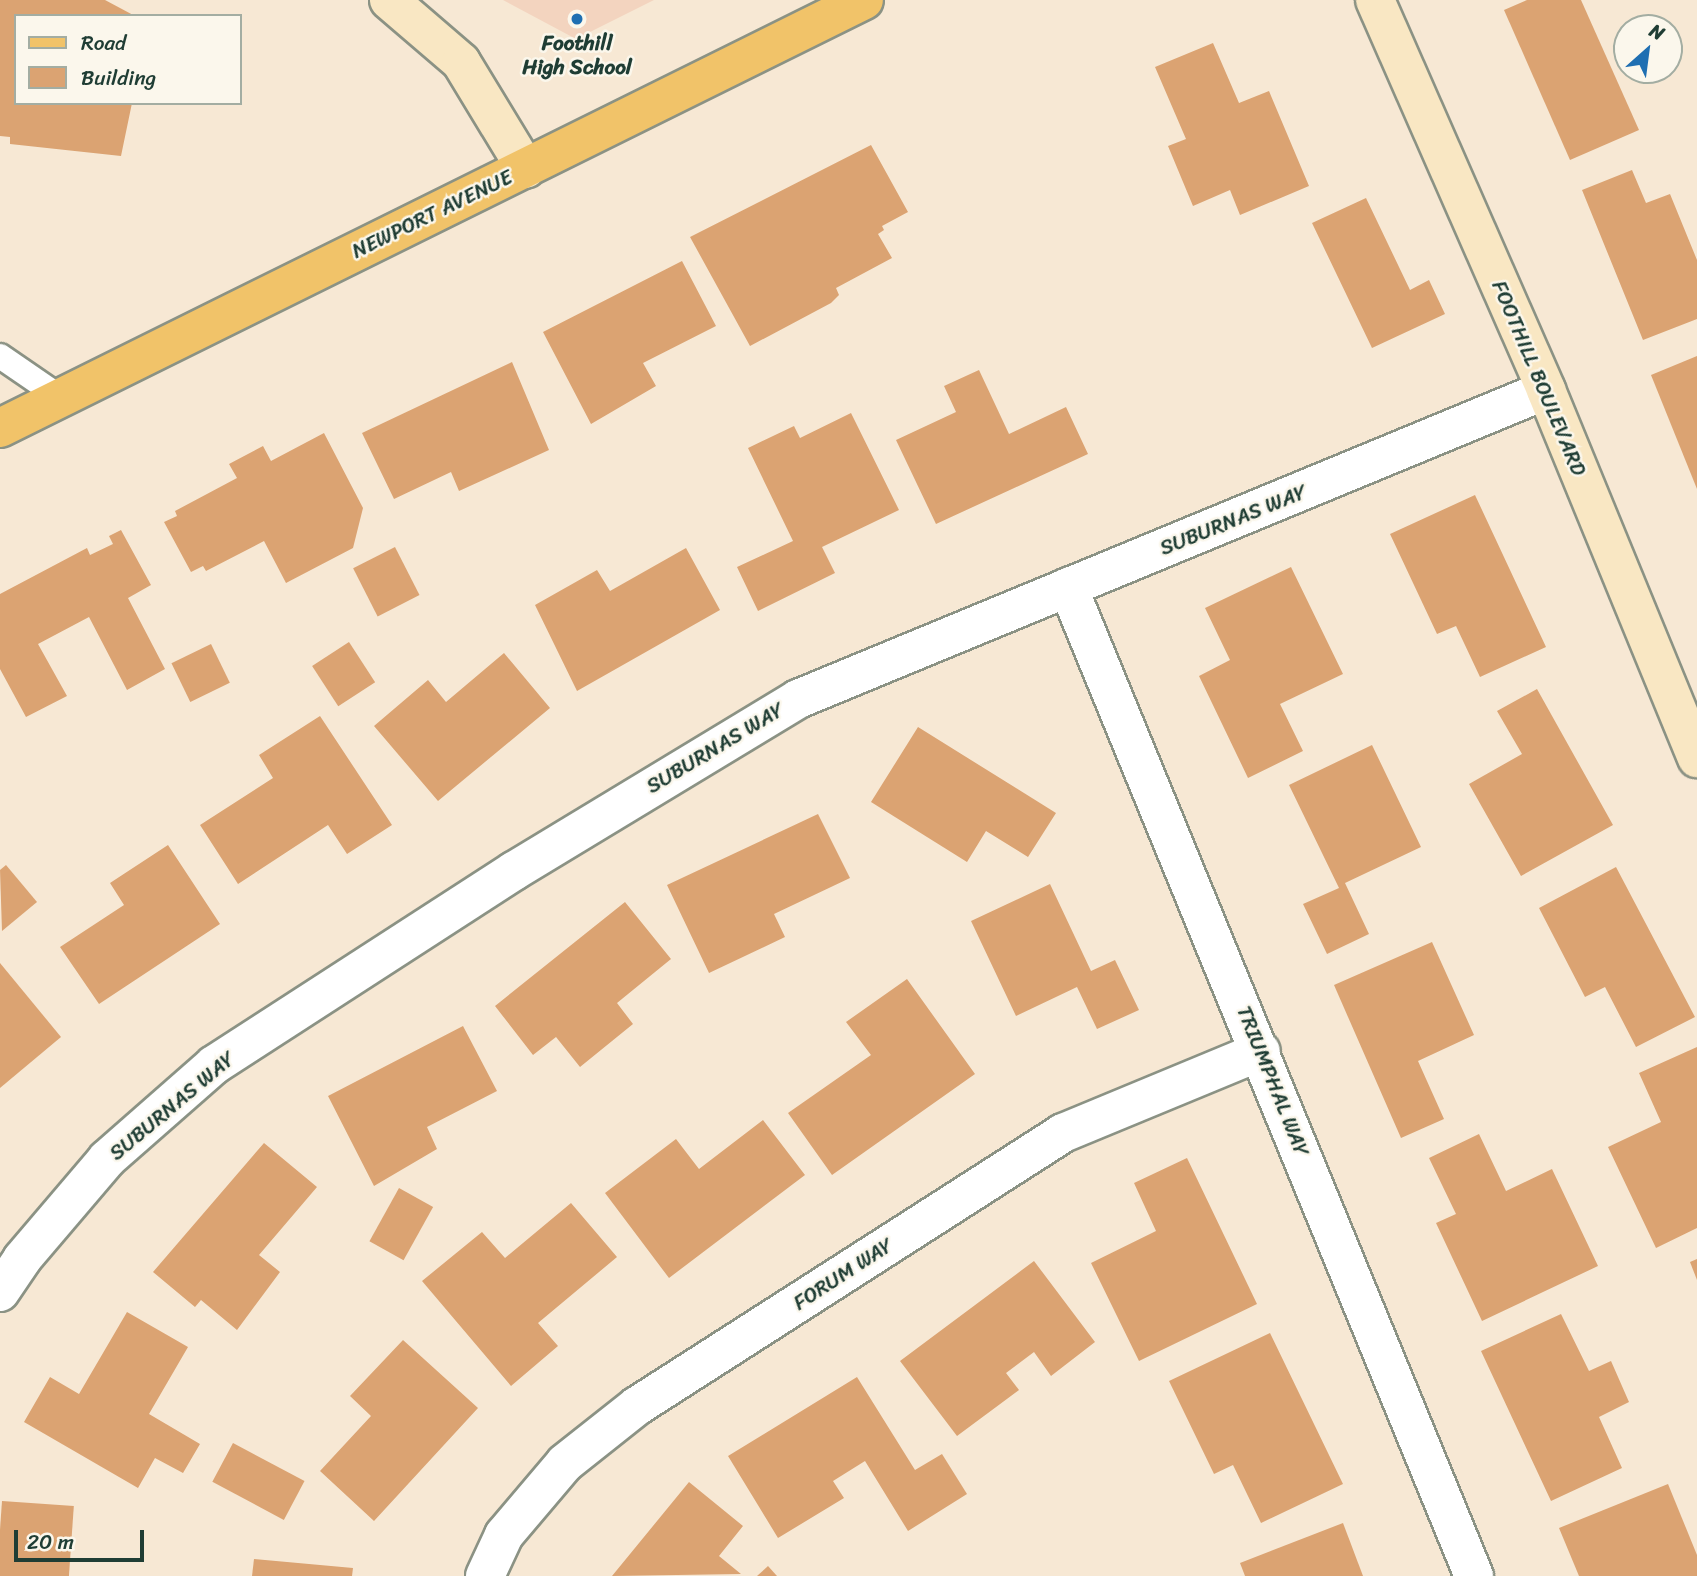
<!DOCTYPE html>
<html>
<head>
<meta charset="utf-8">
<style>
	body { margin:0 }
	#map { position:relative; width:1697px; height:1576px; overflow:hidden; background:#f7e8d4; font-family:Sriracha,sans-serif }
	div>[style] { position:absolute }
	.built>* { inset:0; background:#f3d4bf }
	.building>* { inset:0; background:#dba372; transform-origin:0 0 }
	.roads { filter:drop-shadow(2px 0 #8b9284) drop-shadow(-2px 0 #8b9284) drop-shadow(0 2px #8b9284) drop-shadow(0 -2px #8b9284) }
	.lane>* { height:24px; margin:-12px; padding:0 12px; transform-origin:12px; border-radius:12px; background:#fff }
	.street>* { height:38px; margin:-19px; padding:0 19px; transform-origin:19px; border-radius:19px; background:#fff }
	.secondary>* { height:38px; margin:-19px; padding:0 19px; transform-origin:19px; border-radius:19px; background:#f9e7c3 }
	.primary>* { height:38px; margin:-19px; padding:0 19px; transform-origin:19px; border-radius:19px; background:#f1c369 }
	.dots>* { width:19px; height:19px; translate:-50% -50%; box-sizing:border-box; border:4px solid #fbf7ec; border-radius:50% }
	span { translate:-50% -50%; white-space:nowrap; text-align:center; line-height:1.15; -webkit-text-stroke:5px #fbf7ec; paint-order:stroke }
	.poi-label { font-size:21px; color:#1f3d34; font-weight:700 }
	.street-label { font-size:21px; color:#1f3d34 }
	.legend { position:absolute; left:14px; top:14px; width:228px; height:91px; box-sizing:border-box; background:#fbf7ec; border:2px solid #a3ada2; margin:0; padding:9px 12px; list-style:none; font-size:21px; color:#1f3d34 }
	.legend li { display:flex; align-items:center; gap:14px; height:35px }
	.legend b { width:35px; border:2px solid #a3ada2 }
	.north { position:absolute; left:1613px; top:14px; width:70px; height:70px; box-sizing:border-box; background:#fbf7ec; border:2px solid #a3ada2; border-radius:50%; rotate:28deg; font-size:19px; font-weight:700; line-height:28px; text-align:center; color:#1f3d34 }
	.north::after { content:''; display:block; margin:auto; width:24px; height:32px; background:#1f6fb2; clip-path:polygon(50% 0,100% 100%,50% 72%,0 100%) }
	.scale { position:absolute; left:14px; top:1530px; width:130px; height:32px; box-sizing:border-box; border:4px solid #1f3d34; border-top:0; padding-left:9px; font-size:21px; line-height:24px; white-space:nowrap; color:#1f3d34; -webkit-text-stroke:5px #fbf7ec; paint-order:stroke }
</style>
</head>
<body>
<div id="map">
	<div class="built">
		<i style="clip-path:polygon(503px 0,654px 0,576px 39px)"></i>
	</div>
	<div class="building">
		<i style="clip-path:polygon(0 0,105px 0,135px 16px,16px 16px,16px 103px,132px 103px,121px 156px,10px 144px,10px 137px,0 136px)"></i>
		<i style="clip-path:polygon(1527px 0,1581px 0,1639px 130px,1570px 160px,1504px 10px)"></i>
		<i style="clip-path:polygon(1213px 43px,1239px 103px,1269px 91px,1309px 186px,1240px 215px,1230px 190px,1193px 206px,1168px 146px,1186px 139px,1155px 67px)"></i>
		<i style="clip-path:polygon(871px 145px,908px 212px,882px 226px,884px 230px,878px 234px,892px 258px,836px 288px,839px 295px,831px 303px,750px 346px,690px 237px)"></i>
		<i style="clip-path:polygon(1632px 170px,1646px 203px,1670px 194px,1697px 260px,1697px 319px,1643px 340px,1582px 190px)"></i>
		<i style="clip-path:polygon(1366px 198px,1410px 290px,1429px 280px,1445px 314px,1372px 348px,1312px 223px)"></i>
		<i style="clip-path:polygon(682px 261px,716px 326px,643px 363px,656px 386px,591px 424px,543px 332px)"></i>
		<i style="clip-path:polygon(1697px 356px,1697px 489px,1651px 375px)"></i>
		<i style="clip-path:polygon(512px 362px,549px 450px,459px 491px,451px 472px,394px 499px,362px 433px)"></i>
		<i style="clip-path:polygon(979px 370px,1009px 434px,1066px 407px,1088px 454px,936px 524px,896px 440px,956px 412px,944px 386px)"></i>
		<i style="clip-path:polygon(851px 413px,899px 510px,822px 547px,835px 573px,758px 611px,737px 567px,793px 541px,748px 448px,794px 426px,800px 438px)"></i>
		<i style="clip-path:polygon(324px 433px,363px 508px,353px 548px,286px 583px,264px 541px,206px 571px,203px 566px,191px 572px,164px 522px,177px 516px,175px 511px,237px 478px,229px 464px,263px 446px,271px 461px)"></i>
		<i style="clip-path:polygon(1475px 495px,1546px 647px,1480px 677px,1456px 626px,1437px 634px,1390px 534px)"></i>
		<i style="clip-path:polygon(121px 530px,151px 585px,128px 598px,165px 669px,127px 690px,89px 617px,38px 644px,67px 696px,26px 717px,0 669px,0 594px,87px 548px,90px 555px,113px 544px,109px 536px)"></i>
		<i style="left:395px;top:547px;width:54px;height:47px;rotate:63deg"></i>
		<i style="clip-path:polygon(686px 548px,720px 610px,577px 691px,535px 605px,597px 570px,610px 591px)"></i>
		<i style="clip-path:polygon(1291px 567px,1343px 674px,1280px 704px,1303px 751px,1248px 778px,1199px 676px,1230px 660px,1205px 608px)"></i>
		<i style="left:349px;top:642px;width:48px;height:44px;rotate:57deg"></i>
		<i style="left:211px;top:644px;width:43px;height:44px;rotate:64deg"></i>
		<i style="clip-path:polygon(504px 653px,550px 708px,438px 801px,374px 726px,428px 680px,446px 702px)"></i>
		<i style="clip-path:polygon(1537px 689px,1613px 825px,1521px 876px,1469px 784px,1522px 754px,1497px 711px)"></i>
		<i style="clip-path:polygon(320px 716px,392px 825px,347px 854px,328px 825px,238px 884px,200px 825px,273px 778px,259px 755px)"></i>
		<i style="clip-path:polygon(918px 727px,1056px 813px,1028px 857px,986px 831px,967px 862px,871px 802px)"></i>
		<i style="clip-path:polygon(1372px 745px,1421px 847px,1345px 883px,1369px 934px,1327px 954px,1303px 904px,1339px 888px,1289px 785px)"></i>
		<i style="clip-path:polygon(818px 814px,850px 878px,774px 914px,785px 937px,709px 973px,667px 885px)"></i>
		<i style="clip-path:polygon(168px 845px,220px 924px,99px 1004px,60px 947px,124px 905px,110px 883px)"></i>
		<i style="clip-path:polygon(6px 865px,37px 902px,2px 931px,0 870px)"></i>
		<i style="clip-path:polygon(1616px 867px,1695px 1017px,1636px 1047px,1605px 987px,1585px 997px,1539px 908px)"></i>
		<i style="clip-path:polygon(1050px 884px,1091px 971px,1115px 960px,1139px 1010px,1097px 1029px,1077px 987px,1016px 1016px,971px 921px)"></i>
		<i style="clip-path:polygon(625px 902px,671px 959px,617px 1003px,633px 1024px,580px 1067px,556px 1037px,533px 1055px,495px 1006px)"></i>
		<i style="clip-path:polygon(1432px 942px,1474px 1035px,1418px 1061px,1444px 1119px,1401px 1138px,1334px 985px)"></i>
		<i style="clip-path:polygon(0 963px,61px 1037px,0 1088px)"></i>
		<i style="clip-path:polygon(907px 979px,975px 1074px,832px 1175px,788px 1113px,871px 1055px,846px 1022px)"></i>
		<i style="clip-path:polygon(463px 1026px,497px 1091px,427px 1127px,437px 1149px,374px 1186px,328px 1096px)"></i>
		<i style="clip-path:polygon(1697px 1047px,1697px 1228px,1656px 1248px,1608px 1147px,1661px 1122px,1639px 1073px)"></i>
		<i style="clip-path:polygon(763px 1120px,805px 1175px,669px 1278px,605px 1193px,676px 1139px,699px 1169px)"></i>
		<i style="clip-path:polygon(1479px 1134px,1506px 1191px,1552px 1169px,1598px 1266px,1482px 1321px,1436px 1223px,1456px 1214px,1429px 1158px)"></i>
		<i style="clip-path:polygon(264px 1143px,317px 1187px,259px 1255px,280px 1272px,237px 1330px,201px 1300px,195px 1307px,153px 1272px)"></i>
		<i style="clip-path:polygon(1187px 1158px,1257px 1304px,1139px 1361px,1091px 1263px,1156px 1231px,1134px 1183px)"></i>
		<i style="left:399px;top:1188px;width:39px;height:61px;rotate:29deg"></i>
		<i style="clip-path:polygon(571px 1203px,617px 1257px,538px 1323px,558px 1346px,511px 1386px,422px 1281px,482px 1232px,505px 1258px)"></i>
		<i style="clip-path:polygon(1697px 1259px,1697px 1280px,1690px 1262px)"></i>
		<i style="clip-path:polygon(1034px 1261px,1095px 1342px,1051px 1376px,1034px 1352px,1006px 1373px,1019px 1390px,957px 1436px,900px 1361px)"></i>
		<i style="clip-path:polygon(127px 1312px,188px 1347px,149px 1414px,200px 1444px,183px 1473px,155px 1458px,138px 1488px,24px 1422px,50px 1377px,79px 1394px)"></i>
		<i style="clip-path:polygon(1561px 1314px,1589px 1371px,1611px 1361px,1629px 1402px,1599px 1417px,1622px 1468px,1551px 1501px,1481px 1351px)"></i>
		<i style="clip-path:polygon(1270px 1333px,1343px 1484px,1261px 1523px,1233px 1465px,1214px 1474px,1169px 1381px)"></i>
		<i style="clip-path:polygon(403px 1340px,478px 1408px,374px 1521px,320px 1471px,371px 1416px,350px 1396px)"></i>
		<i style="clip-path:polygon(857px 1377px,915px 1470px,942px 1454px,967px 1494px,908px 1531px,865px 1461px,833px 1481px,844px 1498px,778px 1538px,728px 1456px)"></i>
		<i style="left:233px;top:1443px;width:81px;height:44px;rotate:28deg"></i>
		<i style="clip-path:polygon(689px 1482px,743px 1526px,719px 1556px,741px 1574px,612px 1576px)"></i>
		<i style="clip-path:polygon(1668px 1484px,1697px 1555px,1697px 1576px,1579px 1576px,1559px 1528px)"></i>
		<i style="left:2px;top:1501px;width:72px;height:75px;rotate:4deg"></i>
		<i style="clip-path:polygon(1343px 1523px,1363px 1576px,1245px 1576px,1240px 1563px)"></i>
		<i style="clip-path:polygon(254px 1559px,353px 1568px,352px 1576px,252px 1576px)"></i>
		<i style="clip-path:polygon(768px 1566px,777px 1576px,757px 1576px)"></i>
	</div>
	<div class="roads">
		<div class="lane">
			<i style="left:0;top:356px;width:74px;rotate:34.5deg"></i>
		</div>
		<div class="street">
			<i style="left:1068px;top:587px;width:1069px;rotate:67.68deg"></i>
			<i style="left:0;top:1292px;width:40px;rotate:-56deg"></i>
			<i style="left:22px;top:1259px;width:131px;rotate:-49.6deg"></i>
			<i style="left:107px;top:1159px;width:142px;rotate:-41.3deg"></i>
			<i style="left:214px;top:1065px;width:357px;rotate:-32.9deg"></i>
			<i style="left:514px;top:871px;width:332px;rotate:-31.2deg"></i>
			<i style="left:798px;top:699px;width:809px;rotate:-22.45deg"></i>
			<i style="left:485px;top:1576px;width:45px;rotate:-65.1deg"></i>
			<i style="left:504px;top:1535px;width:94px;rotate:-49.7deg"></i>
			<i style="left:565px;top:1463px;width:92px;rotate:-38.4deg"></i>
			<i style="left:637px;top:1406px;width:506px;rotate:-32.65deg"></i>
			<i style="left:1063px;top:1133px;width:214px;rotate:-22.5deg"></i>
		</div>
		<div class="secondary">
			<i style="left:389px;top:0;width:95px;rotate:40.7deg"></i>
			<i style="left:461px;top:62px;width:125px;rotate:58.7deg"></i>
			<i style="left:1375px;top:0;width:426px;rotate:66.3deg"></i>
			<i style="left:1546px;top:390px;width:398px;rotate:67.7deg"></i>
		</div>
		<div class="primary">
			<i style="left:0;top:428px;width:964px;rotate:-26.35deg"></i>
		</div>
	</div>
	<div class="dots">
		<i style="left:577px;top:19px;background:#1f6fb2"></i>
	</div>
	<div class="poi-label">
		<span style="left:577px;top:55px">Foothill<br>High School</span>
	</div>
	<div class="street-label">
		<span style="left:432px;top:214px;rotate:-26deg">NEWPORT AVENUE</span>
		<span style="left:1539px;top:378px;rotate:67deg">FOOTHILL BOULEVARD</span>
		<span style="left:1233px;top:520px;rotate:-22deg">SUBURNAS WAY</span>
		<span style="left:715px;top:748px;rotate:-31deg">SUBURNAS WAY</span>
		<span style="left:1273px;top:1081px;rotate:68deg">TRIUMPHAL WAY</span>
		<span style="left:172px;top:1106px;rotate:-40deg">SUBURNAS WAY</span>
		<span style="left:843px;top:1274px;rotate:-33deg">FORUM WAY</span>
	</div>
	<ul class="legend">
	<li><b style="height:9px;background:#f1c369"></b>Road</li>
	<li><b style="height:19px;background:#dba372"></b>Building</li>
	</ul>
	<div class="north">N</div>
	<div class="scale">20 m</div>
</div>
</body>
</html>
